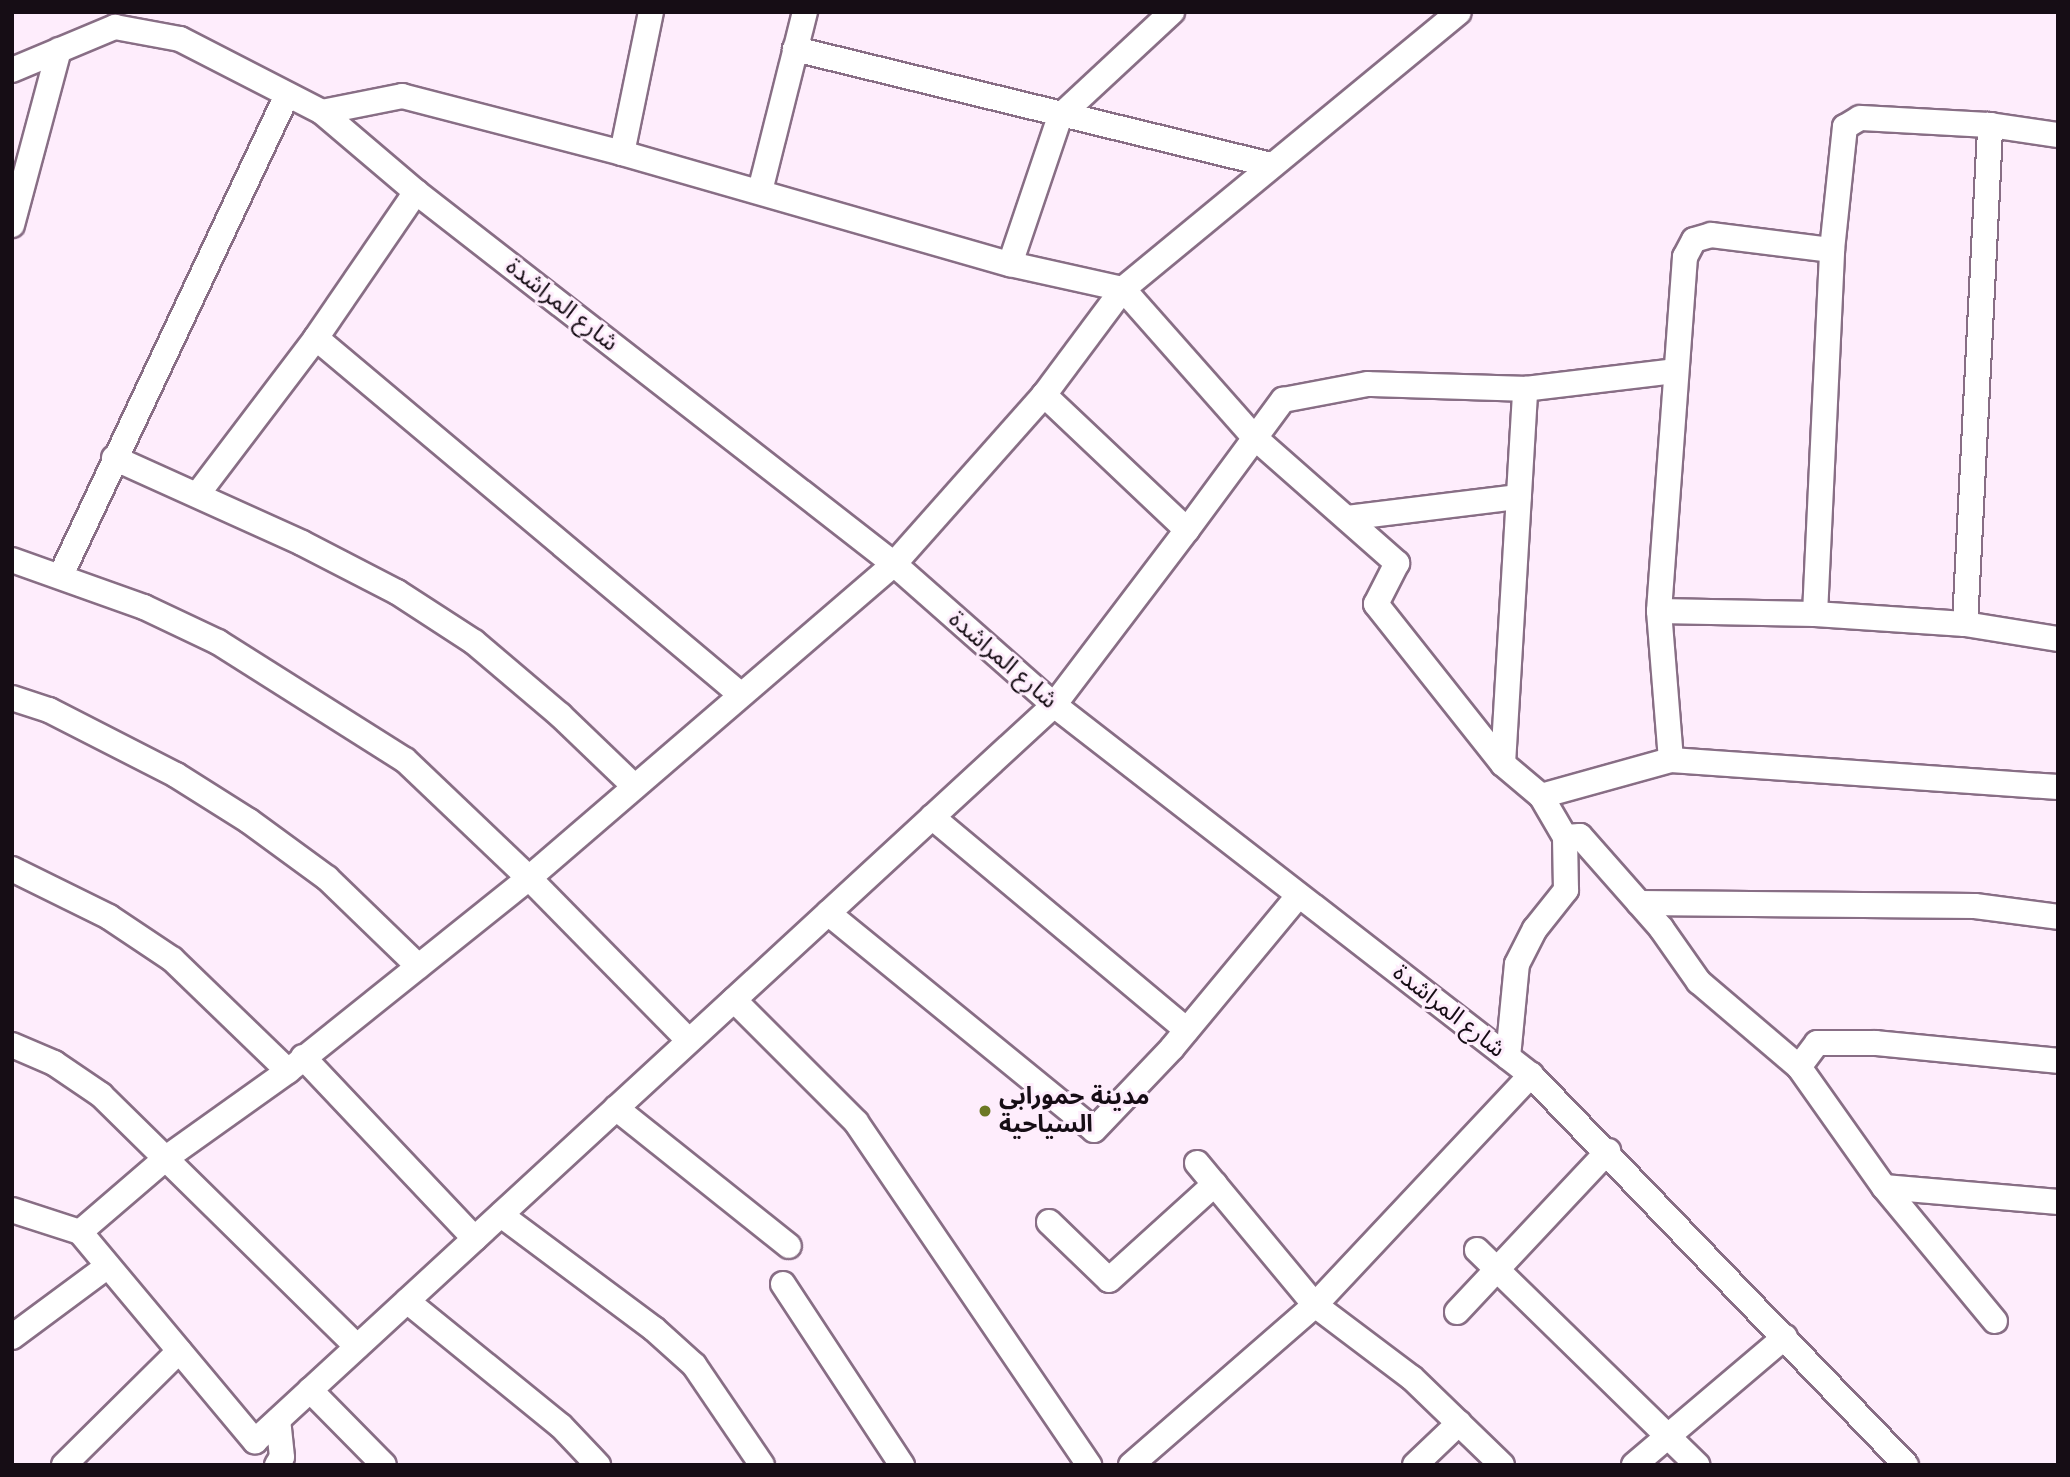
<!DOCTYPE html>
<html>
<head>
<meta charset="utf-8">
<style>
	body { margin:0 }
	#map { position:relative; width:2070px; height:1477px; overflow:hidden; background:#feedfc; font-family:"Nunito Sans","Noto Sans Arabic",sans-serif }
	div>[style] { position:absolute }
	.roads { filter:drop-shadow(2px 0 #886e85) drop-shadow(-2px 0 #886e85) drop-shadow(0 2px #886e85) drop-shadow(0 -2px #886e85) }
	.minor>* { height:24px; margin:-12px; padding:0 12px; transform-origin:12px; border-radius:12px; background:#fff }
	.dots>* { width:19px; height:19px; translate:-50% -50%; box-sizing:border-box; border:4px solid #feedfc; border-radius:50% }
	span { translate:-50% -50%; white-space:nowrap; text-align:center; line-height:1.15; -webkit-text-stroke:6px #feedfc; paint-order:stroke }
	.street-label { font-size:24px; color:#160d15 }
	.poi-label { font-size:24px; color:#160d15; font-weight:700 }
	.left { translate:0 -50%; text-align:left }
	.frame { position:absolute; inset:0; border:14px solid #160d15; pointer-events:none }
</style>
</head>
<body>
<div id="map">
	<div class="roads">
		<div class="minor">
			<i style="left:795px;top:49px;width:489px;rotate:13.7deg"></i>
			<i style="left:12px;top:70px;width:112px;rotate:-22.7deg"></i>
			<i style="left:115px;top:27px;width:66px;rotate:10.5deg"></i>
			<i style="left:180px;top:39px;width:160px;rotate:27.2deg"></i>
			<i style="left:322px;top:112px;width:123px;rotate:40.4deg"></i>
			<i style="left:416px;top:192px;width:606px;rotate:37.89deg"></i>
			<i style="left:894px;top:564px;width:213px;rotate:41.4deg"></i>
			<i style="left:1054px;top:705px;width:604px;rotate:37.8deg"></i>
			<i style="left:1531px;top:1075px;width:541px;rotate:46.12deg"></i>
			<i style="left:322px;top:112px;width:82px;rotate:-11.3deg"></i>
			<i style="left:402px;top:96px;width:227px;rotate:14.5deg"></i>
			<i style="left:622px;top:153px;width:404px;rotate:16deg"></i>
			<i style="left:1010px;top:264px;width:116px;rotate:12.5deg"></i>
			<i style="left:1123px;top:289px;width:198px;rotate:48.5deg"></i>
			<i style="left:1254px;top:437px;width:191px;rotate:41.4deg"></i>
			<i style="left:1397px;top:563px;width:46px;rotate:117.1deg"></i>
			<i style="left:1376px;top:604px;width:204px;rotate:51.6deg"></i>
			<i style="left:1503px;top:764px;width:50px;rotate:40.1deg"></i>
			<i style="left:1541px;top:796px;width:135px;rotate:-15.5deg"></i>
			<i style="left:1671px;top:760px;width:388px;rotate:4deg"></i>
			<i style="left:622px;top:153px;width:144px;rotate:-78.4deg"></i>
			<i style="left:760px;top:191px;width:185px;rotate:-75.9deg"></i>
			<i style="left:12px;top:225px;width:181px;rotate:-75deg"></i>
			<i style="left:1010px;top:264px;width:156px;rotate:-71.3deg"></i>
			<i style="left:1060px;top:116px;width:153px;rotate:-42.9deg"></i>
			<i style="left:316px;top:338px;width:554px;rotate:40.02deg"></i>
			<i style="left:114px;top:458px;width:206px;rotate:24.3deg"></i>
			<i style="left:302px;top:543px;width:107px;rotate:27.3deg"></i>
			<i style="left:397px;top:592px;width:92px;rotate:33deg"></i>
			<i style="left:474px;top:642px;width:113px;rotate:40.3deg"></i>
			<i style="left:560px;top:715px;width:103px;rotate:43.8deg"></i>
			<i style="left:197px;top:495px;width:197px;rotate:-52.8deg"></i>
			<i style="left:316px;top:338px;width:177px;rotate:-55.6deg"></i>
			<i style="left:1347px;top:518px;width:173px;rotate:-7deg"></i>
			<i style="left:1187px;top:530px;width:162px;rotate:-53.6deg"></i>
			<i style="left:1283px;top:400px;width:86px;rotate:-10.7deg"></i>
			<i style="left:1368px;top:384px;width:157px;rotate:1.8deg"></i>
			<i style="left:12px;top:560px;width:140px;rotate:19.6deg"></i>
			<i style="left:144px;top:607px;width:82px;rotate:25.3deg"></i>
			<i style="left:218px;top:642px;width:221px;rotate:32.3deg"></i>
			<i style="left:405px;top:760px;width:171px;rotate:43.6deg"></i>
			<i style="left:529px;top:878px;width:228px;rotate:45.5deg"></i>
			<i style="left:61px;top:575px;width:531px;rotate:-64.79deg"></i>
			<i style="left:1659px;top:611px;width:156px;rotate:1.1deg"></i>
			<i style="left:1815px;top:614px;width:150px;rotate:3.8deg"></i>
			<i style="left:1965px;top:624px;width:94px;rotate:9.2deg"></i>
			<i style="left:1815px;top:614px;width:364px;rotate:-87.3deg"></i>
			<i style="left:1832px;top:250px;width:124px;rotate:-84deg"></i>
			<i style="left:1845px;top:127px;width:17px;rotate:-31deg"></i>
			<i style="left:1860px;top:118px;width:130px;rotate:3.1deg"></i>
			<i style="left:1965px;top:624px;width:500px;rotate:-87.1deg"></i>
			<i style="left:1990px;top:125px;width:69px;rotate:8.4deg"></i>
			<i style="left:12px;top:698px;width:39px;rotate:18deg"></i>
			<i style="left:49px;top:710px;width:143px;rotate:27.1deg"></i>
			<i style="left:176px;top:775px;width:86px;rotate:32.2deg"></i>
			<i style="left:249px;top:821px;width:97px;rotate:36.2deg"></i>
			<i style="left:327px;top:878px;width:127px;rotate:44deg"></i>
			<i style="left:1671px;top:760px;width:149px;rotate:-94.6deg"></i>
			<i style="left:1659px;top:611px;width:355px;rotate:-85.8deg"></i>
			<i style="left:1685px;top:257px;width:19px;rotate:-62deg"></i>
			<i style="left:1694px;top:240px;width:18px;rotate:-16deg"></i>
			<i style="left:1711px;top:235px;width:122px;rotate:7.1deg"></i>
			<i style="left:1503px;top:764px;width:376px;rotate:-86.6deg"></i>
			<i style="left:1525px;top:389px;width:151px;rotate:-6.8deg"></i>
			<i style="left:932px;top:817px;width:332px;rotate:39.9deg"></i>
			<i style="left:1565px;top:837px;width:15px;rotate:-4deg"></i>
			<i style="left:1580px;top:836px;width:123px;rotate:48.6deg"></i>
			<i style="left:1661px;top:928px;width:66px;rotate:54.9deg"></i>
			<i style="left:1699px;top:982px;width:131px;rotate:40.4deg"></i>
			<i style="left:1799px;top:1067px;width:147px;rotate:54.7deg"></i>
			<i style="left:1884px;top:1187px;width:174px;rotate:50.4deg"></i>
			<i style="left:12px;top:869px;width:108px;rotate:26.3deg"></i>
			<i style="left:109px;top:917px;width:76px;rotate:33.7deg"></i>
			<i style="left:172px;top:959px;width:161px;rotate:44deg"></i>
			<i style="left:1639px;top:903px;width:336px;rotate:0.5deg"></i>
			<i style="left:1975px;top:906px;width:84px;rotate:7.5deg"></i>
			<i style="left:828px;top:913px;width:343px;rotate:39.2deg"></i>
			<i style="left:1094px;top:1130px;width:113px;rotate:-46.4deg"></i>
			<i style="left:1172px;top:1048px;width:197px;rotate:-50.3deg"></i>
			<i style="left:734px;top:1000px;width:173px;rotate:45deg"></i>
			<i style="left:856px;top:1122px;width:415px;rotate:55.8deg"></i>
			<i style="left:12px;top:1045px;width:46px;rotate:23.2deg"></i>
			<i style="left:54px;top:1063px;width:57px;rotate:34.2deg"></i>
			<i style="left:101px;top:1095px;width:359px;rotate:44.5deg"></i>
			<i style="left:303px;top:1057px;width:250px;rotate:46.6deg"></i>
			<i style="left:1508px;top:1057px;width:93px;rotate:-84.5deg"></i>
			<i style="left:1517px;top:964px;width:39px;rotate:-63deg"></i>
			<i style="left:1535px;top:929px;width:50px;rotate:-51.5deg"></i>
			<i style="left:1566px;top:890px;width:53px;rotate:-91.1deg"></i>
			<i style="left:1565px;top:837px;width:48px;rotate:-120.3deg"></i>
			<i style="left:1799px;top:1067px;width:30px;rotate:-53deg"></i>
			<i style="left:1817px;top:1043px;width:59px"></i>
			<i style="left:1876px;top:1043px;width:183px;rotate:5.6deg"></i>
			<i style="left:616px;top:1108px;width:221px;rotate:38.6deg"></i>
			<i style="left:1197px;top:1163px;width:185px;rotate:50.3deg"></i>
			<i style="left:1315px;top:1305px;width:121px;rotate:37deg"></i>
			<i style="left:1412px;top:1378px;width:125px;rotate:44deg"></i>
			<i style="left:1884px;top:1187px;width:175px;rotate:4.9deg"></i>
			<i style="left:12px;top:1210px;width:71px;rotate:17.9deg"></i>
			<i style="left:80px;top:1232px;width:113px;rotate:-40.7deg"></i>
			<i style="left:166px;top:1158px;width:150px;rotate:-35.5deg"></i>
			<i style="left:288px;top:1071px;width:309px;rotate:-38.7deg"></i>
			<i style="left:529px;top:878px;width:481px;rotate:-40.7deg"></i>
			<i style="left:894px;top:564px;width:226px;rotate:-48.4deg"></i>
			<i style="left:1044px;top:395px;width:132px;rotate:-53.3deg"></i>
			<i style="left:1123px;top:289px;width:435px;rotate:-39.5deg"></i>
			<i style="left:501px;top:1215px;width:191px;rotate:36.7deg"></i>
			<i style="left:654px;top:1329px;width:54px;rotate:42deg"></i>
			<i style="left:694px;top:1365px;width:121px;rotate:55.8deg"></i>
			<i style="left:1049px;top:1222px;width:83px;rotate:44deg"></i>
			<i style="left:1109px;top:1280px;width:143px;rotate:-42.2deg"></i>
			<i style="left:80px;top:1232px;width:273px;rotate:50.1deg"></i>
			<i style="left:255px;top:1441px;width:1086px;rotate:-42.65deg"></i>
			<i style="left:1054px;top:705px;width:220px;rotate:-52.8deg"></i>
			<i style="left:1187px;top:530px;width:197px;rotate:-136.6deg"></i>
			<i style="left:1477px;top:1250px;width:308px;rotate:44.3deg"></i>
			<i style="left:783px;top:1284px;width:217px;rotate:56.7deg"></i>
			<i style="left:407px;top:1301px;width:198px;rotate:39.1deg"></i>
			<i style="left:561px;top:1426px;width:54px;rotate:46.5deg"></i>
			<i style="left:1457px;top:1312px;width:221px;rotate:-46.8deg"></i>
			<i style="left:12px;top:1337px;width:119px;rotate:-36.5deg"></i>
			<i style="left:310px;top:1390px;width:105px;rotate:45.4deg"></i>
			<i style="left:64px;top:1465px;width:162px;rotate:-44.7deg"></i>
			<i style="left:277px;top:1465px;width:9px;rotate:-58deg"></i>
			<i style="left:282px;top:1457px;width:37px;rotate:-96deg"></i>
			<i style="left:1131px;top:1465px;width:244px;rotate:-41deg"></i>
			<i style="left:1315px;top:1305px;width:316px;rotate:-46.8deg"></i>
			<i style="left:1415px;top:1465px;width:61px;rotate:-43.7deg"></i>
			<i style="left:1634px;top:1465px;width:198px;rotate:-40.3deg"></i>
		</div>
	</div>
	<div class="dots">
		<i style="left:985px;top:1111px;background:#6c7824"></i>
	</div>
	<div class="street-label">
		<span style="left:562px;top:305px;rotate:38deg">شارع المراشدة</span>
		<span style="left:1003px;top:660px;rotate:41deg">شارع المراشدة</span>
		<span style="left:1449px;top:1011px;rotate:38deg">شارع المراشدة</span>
	</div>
	<div class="poi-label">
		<span class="left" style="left:999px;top:1111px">مدينة حمورابي<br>السياحية</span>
	</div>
	<div class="frame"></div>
</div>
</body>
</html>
